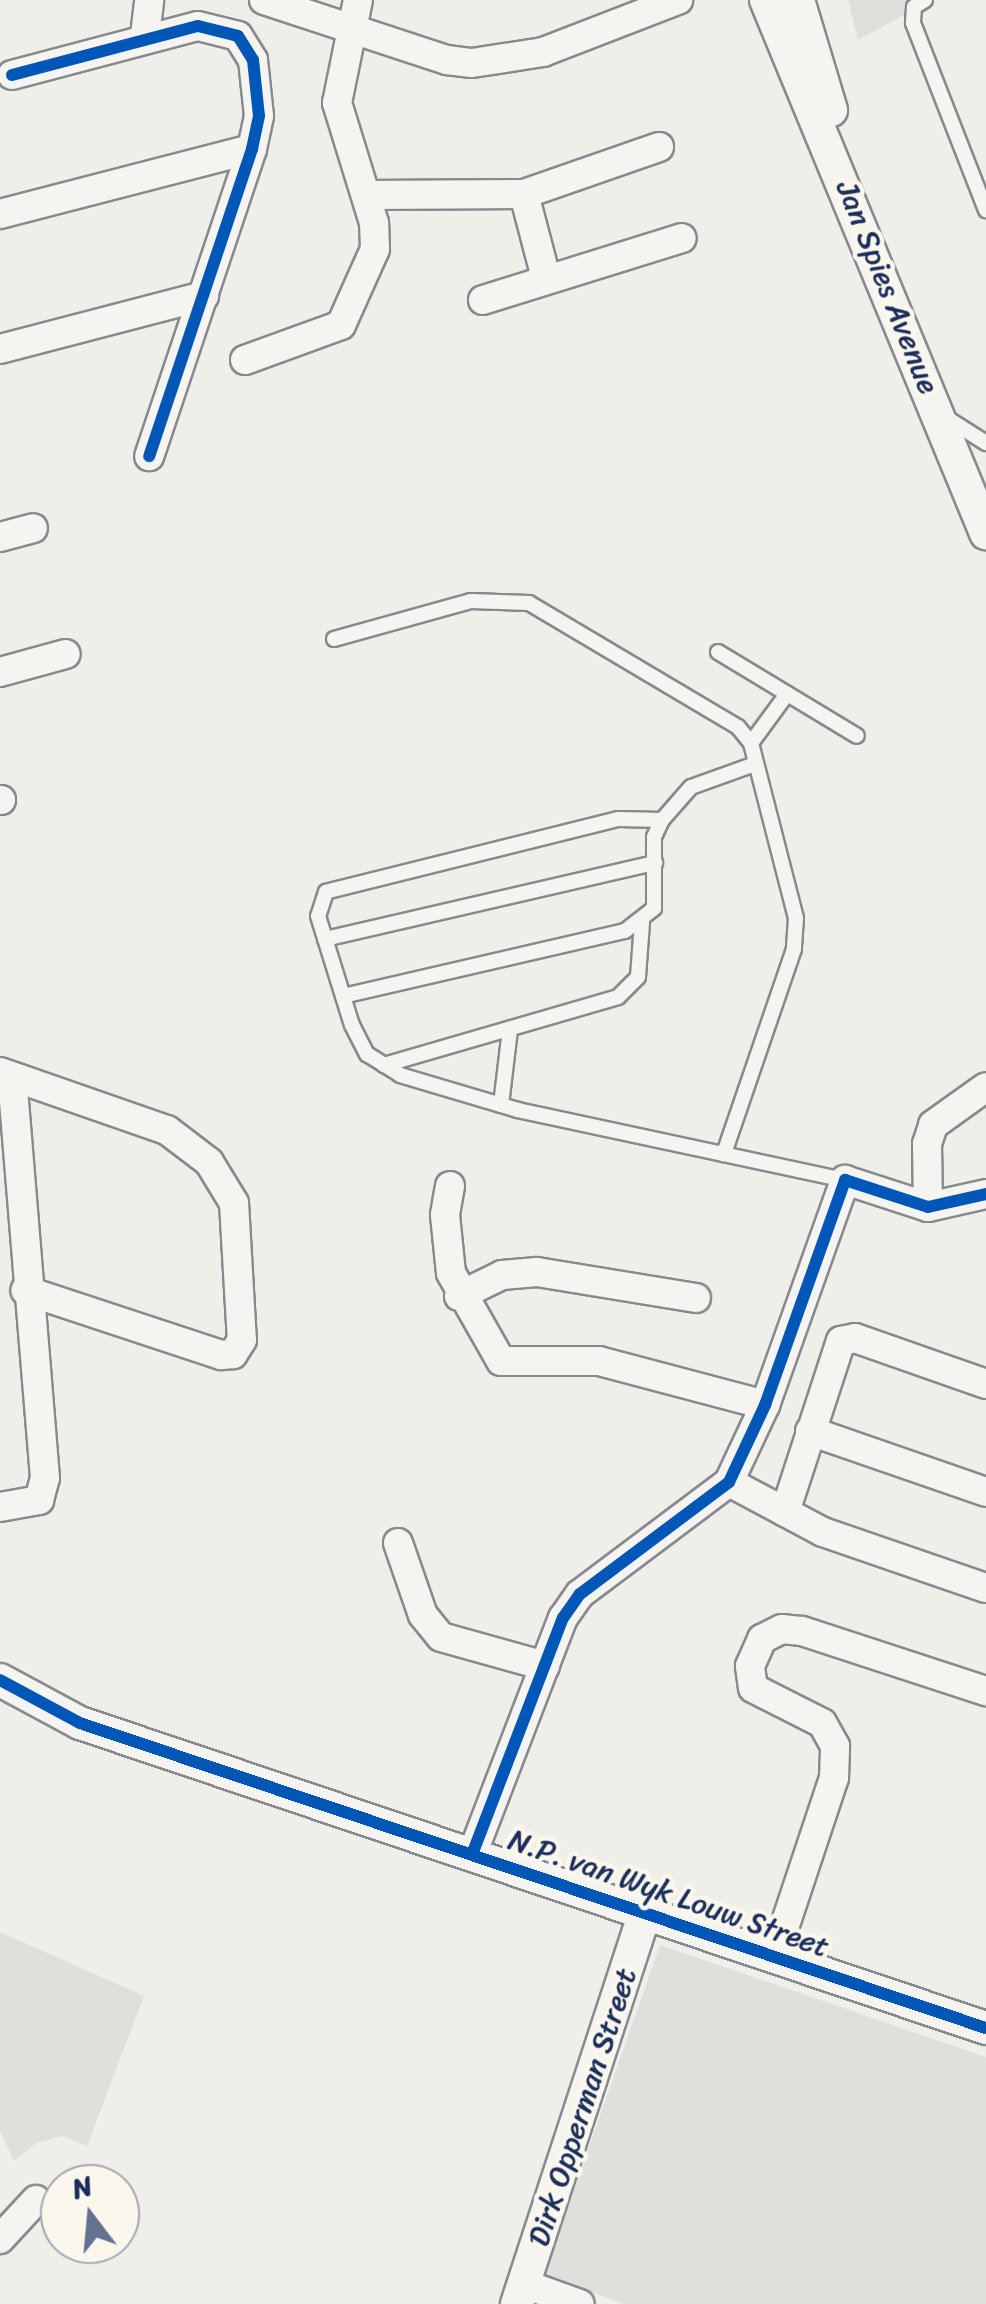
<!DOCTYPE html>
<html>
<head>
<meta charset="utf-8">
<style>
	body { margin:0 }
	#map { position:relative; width:986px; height:2304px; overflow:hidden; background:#efeee9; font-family:Sriracha,sans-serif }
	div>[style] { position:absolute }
	.green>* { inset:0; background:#dfdfdc }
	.roads { filter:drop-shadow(2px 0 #868a90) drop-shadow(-2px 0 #868a90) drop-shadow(0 2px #868a90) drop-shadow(0 -2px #868a90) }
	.service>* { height:14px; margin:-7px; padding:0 7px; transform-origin:7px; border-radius:7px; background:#f5f4f0 }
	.minor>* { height:28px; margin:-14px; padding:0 14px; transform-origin:14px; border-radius:14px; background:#f5f4f0 }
	.tertiary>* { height:32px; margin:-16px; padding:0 16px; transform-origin:16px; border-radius:16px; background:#f5f4f0 }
	.cycleway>* { height:12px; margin:-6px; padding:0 6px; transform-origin:6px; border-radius:6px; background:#0057b8 }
	span { translate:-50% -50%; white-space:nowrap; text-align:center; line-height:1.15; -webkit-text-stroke:9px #fbf7ec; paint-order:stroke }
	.street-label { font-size:30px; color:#1b2f5e }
	.north { position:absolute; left:40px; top:2164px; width:100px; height:100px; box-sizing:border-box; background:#fbf7ec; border:2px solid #a1a7b3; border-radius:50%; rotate:344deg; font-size:28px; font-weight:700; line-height:40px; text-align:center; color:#1b2f5e }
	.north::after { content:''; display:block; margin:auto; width:35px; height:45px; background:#65728f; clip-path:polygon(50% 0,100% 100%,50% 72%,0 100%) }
</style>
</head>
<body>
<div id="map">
	<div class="green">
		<i style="clip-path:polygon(848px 0,932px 0,858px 40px)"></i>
		<i style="clip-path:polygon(0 1932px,144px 1996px,87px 2146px,62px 2136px,36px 2143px,14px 2161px,0 2131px)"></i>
		<i style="clip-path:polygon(660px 1945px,986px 2057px,986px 2304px,624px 2304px,544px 2275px)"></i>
	</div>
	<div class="roads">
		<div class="service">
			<i style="left:925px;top:0;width:13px;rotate:148deg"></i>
			<i style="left:914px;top:7px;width:16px;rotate:94deg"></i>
			<i style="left:913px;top:23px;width:201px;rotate:68.7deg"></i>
			<i style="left:945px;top:417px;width:49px;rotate:32.4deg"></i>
			<i style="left:334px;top:639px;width:142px;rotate:-15.5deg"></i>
			<i style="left:471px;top:601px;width:58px;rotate:2deg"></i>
			<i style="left:529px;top:603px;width:243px;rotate:30.7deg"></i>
			<i style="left:738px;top:727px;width:21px;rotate:51deg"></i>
			<i style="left:751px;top:743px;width:181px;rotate:75.6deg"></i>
			<i style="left:796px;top:918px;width:31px;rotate:94deg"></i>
			<i style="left:794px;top:949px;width:217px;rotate:108.9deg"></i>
			<i style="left:718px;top:652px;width:162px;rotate:31.1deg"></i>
			<i style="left:751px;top:743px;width:61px;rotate:-53.7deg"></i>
			<i style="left:662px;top:820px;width:44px;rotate:-178.7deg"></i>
			<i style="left:618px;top:819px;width:301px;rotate:166deg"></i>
			<i style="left:326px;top:892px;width:25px;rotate:108deg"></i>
			<i style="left:318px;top:916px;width:114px;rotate:72.7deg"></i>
			<i style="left:352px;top:1025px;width:33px;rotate:63deg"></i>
			<i style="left:367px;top:1054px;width:39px;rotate:32deg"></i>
			<i style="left:400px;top:1075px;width:123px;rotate:16.5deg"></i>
			<i style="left:518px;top:1110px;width:334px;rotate:12.1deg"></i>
			<i style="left:325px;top:939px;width:339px;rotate:-13deg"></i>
			<i style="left:343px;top:996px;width:289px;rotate:-13deg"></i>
			<i style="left:625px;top:931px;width:37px;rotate:-38deg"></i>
			<i style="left:654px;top:908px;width:71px;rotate:-90deg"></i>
			<i style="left:654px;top:837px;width:19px;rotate:-65deg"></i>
			<i style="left:662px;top:820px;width:44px;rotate:-48.7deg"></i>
			<i style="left:691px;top:787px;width:68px;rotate:-19.8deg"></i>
			<i style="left:384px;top:1065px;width:244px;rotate:-16.2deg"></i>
			<i style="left:618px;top:997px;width:28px;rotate:-45deg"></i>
			<i style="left:638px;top:977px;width:55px;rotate:-85.8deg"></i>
			<i style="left:501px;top:1105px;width:77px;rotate:-83.2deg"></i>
		</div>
		<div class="minor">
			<i style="left:264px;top:0;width:193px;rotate:18.2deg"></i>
			<i style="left:447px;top:60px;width:25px;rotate:7deg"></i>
			<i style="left:472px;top:63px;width:72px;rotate:-8.8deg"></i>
			<i style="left:543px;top:52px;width:145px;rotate:-21.1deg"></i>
			<i style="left:145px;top:35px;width:35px;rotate:-83deg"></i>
			<i style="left:12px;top:75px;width:192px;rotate:-14.8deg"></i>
			<i style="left:198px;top:26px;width:41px;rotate:14deg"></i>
			<i style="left:238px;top:36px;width:28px;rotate:58deg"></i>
			<i style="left:253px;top:60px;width:56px;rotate:83.9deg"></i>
			<i style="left:259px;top:116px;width:34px;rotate:102deg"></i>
			<i style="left:252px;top:149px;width:324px;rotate:108.5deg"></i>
			<i style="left:524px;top:194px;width:87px;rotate:75.3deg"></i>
			<i style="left:366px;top:195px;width:158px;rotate:-0.4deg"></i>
			<i style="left:524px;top:194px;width:143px;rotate:-19.2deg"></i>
			<i style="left:0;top:214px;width:260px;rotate:-14.5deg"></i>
			<i style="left:483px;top:300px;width:208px;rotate:-17.3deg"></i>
			<i style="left:0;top:349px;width:211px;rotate:-14.6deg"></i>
			<i style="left:245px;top:360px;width:102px;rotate:-20deg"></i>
			<i style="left:341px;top:325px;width:83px;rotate:-65.9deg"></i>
			<i style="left:375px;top:249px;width:26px;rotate:-92deg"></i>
			<i style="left:374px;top:223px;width:126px;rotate:-107.1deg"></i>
			<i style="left:337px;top:103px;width:105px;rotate:-78.5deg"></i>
			<i style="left:0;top:537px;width:34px;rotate:-15deg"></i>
			<i style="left:0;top:672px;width:68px;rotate:-15.3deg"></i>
			<i style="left:0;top:800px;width:1px"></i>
			<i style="left:0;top:1072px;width:177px;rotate:19.2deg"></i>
			<i style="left:167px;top:1130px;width:53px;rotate:37.3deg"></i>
			<i style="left:209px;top:1162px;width:48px;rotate:58.6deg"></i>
			<i style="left:234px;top:1203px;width:137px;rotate:86.7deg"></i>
			<i style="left:242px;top:1340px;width:17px;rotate:123deg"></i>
			<i style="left:233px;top:1354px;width:12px;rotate:175deg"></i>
			<i style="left:221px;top:1355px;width:206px;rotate:-161.7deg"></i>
			<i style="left:450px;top:1186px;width:29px;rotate:100deg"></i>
			<i style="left:445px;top:1215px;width:58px;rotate:84.1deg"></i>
			<i style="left:451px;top:1273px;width:101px;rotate:60.4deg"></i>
			<i style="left:501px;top:1361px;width:98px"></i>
			<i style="left:599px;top:1361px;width:172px;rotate:14.8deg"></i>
			<i style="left:928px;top:1207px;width:63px;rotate:-90.9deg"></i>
			<i style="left:927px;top:1144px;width:20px;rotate:-72deg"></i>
			<i style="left:933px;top:1125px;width:65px;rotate:-35.6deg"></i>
			<i style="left:459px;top:1296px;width:48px;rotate:-26deg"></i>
			<i style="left:502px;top:1275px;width:35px;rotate:-5deg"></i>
			<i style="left:537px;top:1272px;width:161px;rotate:9.3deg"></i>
			<i style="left:810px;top:1431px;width:186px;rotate:19.1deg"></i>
			<i style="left:729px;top:1482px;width:106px;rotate:28deg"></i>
			<i style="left:823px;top:1532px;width:172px;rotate:19deg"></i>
			<i style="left:0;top:1507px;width:40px;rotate:-10deg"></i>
			<i style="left:39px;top:1500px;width:23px;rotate:-75deg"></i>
			<i style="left:45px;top:1478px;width:402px;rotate:-94.7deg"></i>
			<i style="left:785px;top:1512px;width:180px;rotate:-71.9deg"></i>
			<i style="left:841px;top:1341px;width:14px;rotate:-12deg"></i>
			<i style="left:855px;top:1338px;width:139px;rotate:19.3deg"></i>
			<i style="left:398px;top:1543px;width:76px;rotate:70.9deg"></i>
			<i style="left:423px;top:1615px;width:28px;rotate:51deg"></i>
			<i style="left:441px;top:1637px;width:108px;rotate:15.6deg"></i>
			<i style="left:473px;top:1852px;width:251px;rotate:-69deg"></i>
			<i style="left:563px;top:1618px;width:29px;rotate:-55deg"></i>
			<i style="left:580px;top:1594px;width:186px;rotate:-36.9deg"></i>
			<i style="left:729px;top:1482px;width:85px;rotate:-64.9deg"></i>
			<i style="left:765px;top:1405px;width:239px;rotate:-70.4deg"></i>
			<i style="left:845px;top:1180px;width:87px;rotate:18deg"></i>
			<i style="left:928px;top:1207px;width:59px;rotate:-12.6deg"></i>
			<i style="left:775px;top:1955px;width:187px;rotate:-71.6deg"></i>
			<i style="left:834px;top:1778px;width:32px;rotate:-88deg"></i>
			<i style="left:835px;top:1746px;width:26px;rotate:-119deg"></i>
			<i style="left:822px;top:1723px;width:77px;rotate:-153.1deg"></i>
			<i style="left:753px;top:1688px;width:22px;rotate:-98deg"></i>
			<i style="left:750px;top:1666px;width:30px;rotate:-66deg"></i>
			<i style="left:762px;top:1639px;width:22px;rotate:-27deg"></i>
			<i style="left:782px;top:1629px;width:20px;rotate:6deg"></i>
			<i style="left:802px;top:1631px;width:194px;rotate:18.1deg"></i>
			<i style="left:0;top:2239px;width:53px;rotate:-47.3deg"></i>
			<i style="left:524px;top:2284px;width:59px;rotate:19.7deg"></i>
		</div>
		<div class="tertiary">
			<i style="left:766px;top:0;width:577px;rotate:67.57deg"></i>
			<i style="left:798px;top:0;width:115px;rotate:73.3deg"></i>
			<i style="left:0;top:1680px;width:91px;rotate:28.3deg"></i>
			<i style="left:80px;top:1723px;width:956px;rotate:18.61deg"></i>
			<i style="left:517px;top:2304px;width:415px;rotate:-71.9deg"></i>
		</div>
	</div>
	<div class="cycleway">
		<i style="left:12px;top:75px;width:192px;rotate:-14.8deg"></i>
		<i style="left:198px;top:26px;width:41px;rotate:14deg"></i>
		<i style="left:238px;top:36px;width:28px;rotate:58deg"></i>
		<i style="left:253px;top:60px;width:56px;rotate:83.9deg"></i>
		<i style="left:259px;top:116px;width:34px;rotate:102deg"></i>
		<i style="left:252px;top:149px;width:324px;rotate:108.5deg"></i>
		<i style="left:0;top:1680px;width:91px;rotate:28.3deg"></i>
		<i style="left:80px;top:1723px;width:956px;rotate:18.61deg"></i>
		<i style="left:473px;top:1852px;width:251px;rotate:-69deg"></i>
		<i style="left:563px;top:1618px;width:29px;rotate:-55deg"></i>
		<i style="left:580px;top:1594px;width:186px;rotate:-36.9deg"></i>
		<i style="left:729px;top:1482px;width:85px;rotate:-64.9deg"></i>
		<i style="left:765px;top:1405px;width:239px;rotate:-70.4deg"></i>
		<i style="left:845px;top:1180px;width:87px;rotate:18deg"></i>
		<i style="left:928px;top:1207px;width:59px;rotate:-12.6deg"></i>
	</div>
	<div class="street-label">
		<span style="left:888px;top:287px;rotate:68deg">Jan Spies Avenue</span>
		<span style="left:669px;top:1893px;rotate:19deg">N.P. van Wyk Louw Street</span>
		<span style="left:582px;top:2107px;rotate:-72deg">Dirk Opperman Street</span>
	</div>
	<div class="north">N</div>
</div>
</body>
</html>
